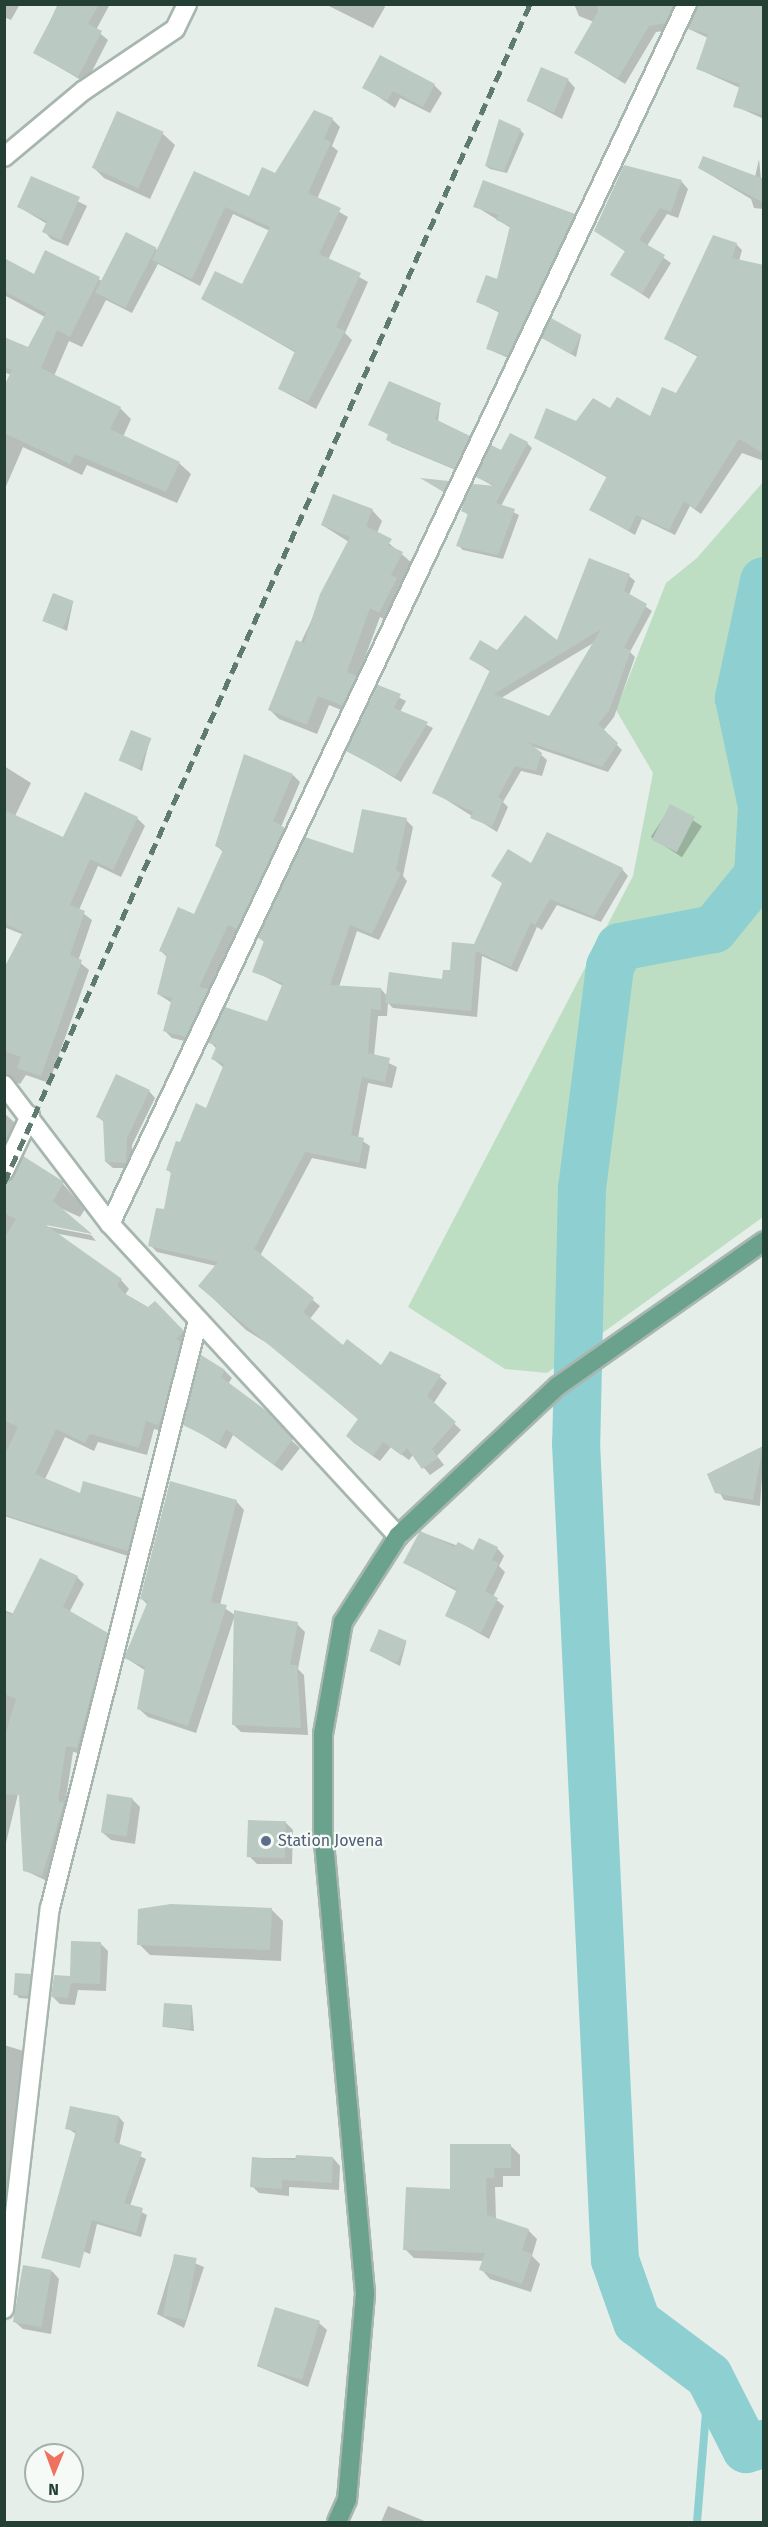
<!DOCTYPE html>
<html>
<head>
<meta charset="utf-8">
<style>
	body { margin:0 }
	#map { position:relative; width:768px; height:2527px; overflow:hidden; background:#e5eee9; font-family:"Fira Sans",sans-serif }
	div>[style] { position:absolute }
	.green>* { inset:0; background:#bedec3 }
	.shadow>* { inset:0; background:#0003; transform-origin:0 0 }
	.stream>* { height:8px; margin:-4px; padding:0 4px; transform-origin:4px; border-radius:4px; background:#8ecfd1 }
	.river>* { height:48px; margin:-24px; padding:0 24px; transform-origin:24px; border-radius:24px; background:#8ecfd1 }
	.building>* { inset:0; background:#bac9c1; transform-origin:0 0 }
	.roads { filter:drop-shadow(2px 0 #a7b6af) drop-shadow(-2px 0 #a7b6af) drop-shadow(0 2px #a7b6af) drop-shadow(0 -2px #a7b6af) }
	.minor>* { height:18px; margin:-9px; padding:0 9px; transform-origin:9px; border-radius:9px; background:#fff }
	.major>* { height:18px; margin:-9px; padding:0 9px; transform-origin:9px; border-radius:9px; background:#6aa28d }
	.rail>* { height:4.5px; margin-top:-2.25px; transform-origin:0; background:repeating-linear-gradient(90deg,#5f7b70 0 12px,transparent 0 18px) }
	.dots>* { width:16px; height:16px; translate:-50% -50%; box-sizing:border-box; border:3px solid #f5faf7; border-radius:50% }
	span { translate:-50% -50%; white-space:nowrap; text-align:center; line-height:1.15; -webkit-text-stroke:4.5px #f5faf7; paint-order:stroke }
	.service-label { font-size:16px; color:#4e5e75 }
	.left { translate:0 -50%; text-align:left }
	.frame { position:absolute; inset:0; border:6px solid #244035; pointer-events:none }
	.north { position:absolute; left:24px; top:2443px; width:60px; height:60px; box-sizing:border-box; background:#f5faf7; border:2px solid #a1b0a9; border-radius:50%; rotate:181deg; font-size:16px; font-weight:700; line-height:24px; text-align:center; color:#244035 }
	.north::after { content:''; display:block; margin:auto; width:21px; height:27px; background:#ef7261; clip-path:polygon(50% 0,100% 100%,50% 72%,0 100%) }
</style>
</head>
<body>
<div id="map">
	<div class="green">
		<i style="clip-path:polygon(763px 482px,763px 1217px,547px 1373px,505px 1369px,408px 1307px,633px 876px,653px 773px,616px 710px,666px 583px,697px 558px)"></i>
	</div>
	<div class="shadow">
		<i style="clip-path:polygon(4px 4px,20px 4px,11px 20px,4px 17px)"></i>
		<i style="clip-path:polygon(58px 4px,110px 4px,96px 30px,108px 40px,86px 83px,35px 53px)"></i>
		<i style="clip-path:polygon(325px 4px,383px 4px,385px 7px,373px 28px)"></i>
		<i style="clip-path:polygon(574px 4px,686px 4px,672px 30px,656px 32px,625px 84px,576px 53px,594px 22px,579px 16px)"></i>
		<i style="clip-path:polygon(764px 4px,764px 119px,735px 106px,740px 88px,698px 69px,708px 38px,689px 29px)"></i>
		<i style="clip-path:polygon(568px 80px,575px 88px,562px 119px,528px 101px)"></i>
		<i style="clip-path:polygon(434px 85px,442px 93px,430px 113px,400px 98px,395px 108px,364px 87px)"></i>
		<i style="clip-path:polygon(118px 113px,163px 134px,175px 145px,150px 199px,104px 178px,93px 167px)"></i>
		<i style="clip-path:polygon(332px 119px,340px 127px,332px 146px,338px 151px,317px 199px,348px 217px,328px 260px,368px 282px,345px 333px,352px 340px,316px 409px,279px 389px,296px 353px,203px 299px,243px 286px,270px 231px,233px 214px,200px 286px,158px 264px,132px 313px,106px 300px,82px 347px,69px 341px,54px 376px,120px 408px,131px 419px,123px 437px,179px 463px,191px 474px,177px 503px,87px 465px,82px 475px,23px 447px,4px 491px,4px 390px,11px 375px,4px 372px,4px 338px,29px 349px,45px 317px,4px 295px,4px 260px,35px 276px,46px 252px,102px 281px,155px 248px,158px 251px,195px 173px,250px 198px)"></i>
		<i style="clip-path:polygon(520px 130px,524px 134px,507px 173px,490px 169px,486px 166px)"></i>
		<i style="clip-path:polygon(759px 159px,764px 209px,754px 208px,751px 199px,699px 168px,755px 177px)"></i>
		<i style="clip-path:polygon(625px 167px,682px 182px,688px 189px,678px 218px,667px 214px,647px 246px,671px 263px,649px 299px,612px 274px,626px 252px,596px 231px)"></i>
		<i style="clip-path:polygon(32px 178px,87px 206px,68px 246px,51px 239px,44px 231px,47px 224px,19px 207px)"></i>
		<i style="clip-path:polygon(484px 182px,579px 221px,513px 360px,488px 349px,500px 313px,478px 302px,498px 281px,511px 228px,475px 206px)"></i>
		<i style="clip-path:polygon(736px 244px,742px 250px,739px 261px,764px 266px,764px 461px,742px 453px,701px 514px,690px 506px,675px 535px,642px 519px,635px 535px,591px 510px,608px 478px,536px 438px,611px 410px,651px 418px,676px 394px,698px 357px,666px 339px)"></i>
		<i style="clip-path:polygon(581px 336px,576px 357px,543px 338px)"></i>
		<i style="clip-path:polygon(440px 404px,438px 422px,473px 440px,458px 471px,391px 443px,389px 435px,370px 424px)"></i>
		<i style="clip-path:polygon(527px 443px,532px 448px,501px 506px,519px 515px,503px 559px,463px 550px,458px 545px,468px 515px,463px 510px,493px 486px,477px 477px,501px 452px)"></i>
		<i style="clip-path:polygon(426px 481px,448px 483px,451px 486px,447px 494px)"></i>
		<i style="clip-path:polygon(372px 510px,382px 521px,377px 533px,412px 563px,401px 585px,406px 590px,389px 622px,380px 617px,357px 679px,366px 687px,353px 715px,329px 705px,317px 734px,279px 719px,269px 709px,349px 542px,322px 525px)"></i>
		<i style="clip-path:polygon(evenodd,590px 560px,629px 576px,635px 581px,629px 595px,652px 611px,630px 652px,635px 657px,614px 717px,603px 731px,622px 750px,608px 772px,531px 746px,547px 760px,542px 776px,521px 771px,503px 802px,508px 807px,497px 832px,434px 792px,491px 672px,471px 659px,558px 642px,590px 560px,595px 642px,550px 718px,501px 698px,595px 642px)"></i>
		<i style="clip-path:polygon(73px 602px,67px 631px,44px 620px)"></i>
		<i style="clip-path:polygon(378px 687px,406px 701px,400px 712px,433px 728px,401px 782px,348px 750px)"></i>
		<i style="clip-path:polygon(150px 739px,142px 771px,120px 760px)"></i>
		<i style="clip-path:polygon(4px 766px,31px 783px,15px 816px,64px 839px,137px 818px,145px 826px,121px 877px,98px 866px,79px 910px,92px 920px,78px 961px,89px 970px,49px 1083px,26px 1075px,20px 1084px,11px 1081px,4px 1087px,4px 974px,24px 935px,4px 927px)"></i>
		<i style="clip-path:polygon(293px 775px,300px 782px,281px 827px,291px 836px,245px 935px,236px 931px,208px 990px,215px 997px,193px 1043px,172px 1038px,165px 1031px,172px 1003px,158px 994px,168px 958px,161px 951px,195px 916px,223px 852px,216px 845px)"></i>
		<i style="left:671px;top:806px;width:37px;height:37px;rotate:33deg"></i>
		<i style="clip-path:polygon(406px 820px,413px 827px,403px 876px,407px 881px,379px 940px,357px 931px,339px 987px,381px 989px,387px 996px,443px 981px,475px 946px,503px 884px,493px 875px,532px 866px,622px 869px,628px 876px,601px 922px,557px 905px,542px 930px,537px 927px,517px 972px,482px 956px,477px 1017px,393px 1008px,388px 1003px,387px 1016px,378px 1016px,374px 1056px,397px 1067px,392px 1088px,368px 1083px,358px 1138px,370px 1146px,366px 1169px,312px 1158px,260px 1256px,320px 1306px,309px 1320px,343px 1347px,381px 1367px,440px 1377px,447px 1383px,433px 1404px,461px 1430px,437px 1456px,444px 1465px,430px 1475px,413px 1455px,409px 1460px,391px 1447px,380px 1461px,354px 1443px,347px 1436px,359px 1420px,286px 1355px,246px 1330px,200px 1286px,216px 1266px,157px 1252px,150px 1245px,166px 1211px,172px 1174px,167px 1169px,207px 1110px,224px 1068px,213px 1059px,217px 1049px,210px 1042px,268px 1023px,283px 986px,254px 971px,265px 943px,260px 938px,354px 855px)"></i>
		<i style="clip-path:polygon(149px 1091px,155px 1098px,132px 1145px,132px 1168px,113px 1168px,106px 1162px,105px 1123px,97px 1116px)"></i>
		<i style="clip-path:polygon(4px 1113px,23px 1130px,4px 1168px)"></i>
		<i style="clip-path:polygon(24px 1159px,63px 1184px,85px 1209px,80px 1217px,60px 1208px,39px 1225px,91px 1235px,96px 1241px,54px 1233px,121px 1280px,129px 1289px,125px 1295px,149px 1309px,155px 1303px,191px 1340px,166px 1432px,154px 1429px,147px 1455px,98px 1442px,94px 1451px,65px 1437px,45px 1479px,81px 1495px,141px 1499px,150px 1508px,137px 1559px,4px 1516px,4px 1212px)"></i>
		<i style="clip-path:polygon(202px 1357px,225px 1371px,232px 1378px,228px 1384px,300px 1448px,282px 1471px,233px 1435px,226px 1449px,185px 1424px)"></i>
		<i style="clip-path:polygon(764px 1448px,760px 1506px,724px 1500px,709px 1475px)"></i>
		<i style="clip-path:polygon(236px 1501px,244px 1510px,220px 1605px,235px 1615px,297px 1624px,305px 1632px,298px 1669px,304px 1675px,308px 1735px,241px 1732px,233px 1724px,234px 1618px,196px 1733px,148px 1717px,139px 1709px,146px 1671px,126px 1658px,148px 1605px,141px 1598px)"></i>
		<i style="clip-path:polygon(421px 1532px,474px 1552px,497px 1548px,504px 1556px,499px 1566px,505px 1572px,493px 1597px,504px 1606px,489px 1639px,447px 1615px,458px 1592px,405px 1563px)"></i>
		<i style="clip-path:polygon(77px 1577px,84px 1584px,69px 1613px,114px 1642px,84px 1754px,73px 1752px,65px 1805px,70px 1811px,49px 1882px,24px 1870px,20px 1786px,4px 1851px,4px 1610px,14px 1614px)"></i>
		<i style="clip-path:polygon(406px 1643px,400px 1666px,371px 1651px)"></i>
		<i style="clip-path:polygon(132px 1799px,140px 1807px,135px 1844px,111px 1840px,103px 1833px)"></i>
		<i style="clip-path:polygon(285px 1822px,293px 1830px,292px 1864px,257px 1864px,249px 1856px)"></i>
		<i style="clip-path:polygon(271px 1909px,283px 1921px,281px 1961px,150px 1955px,139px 1944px)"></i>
		<i style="clip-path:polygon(101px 1944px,108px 1951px,106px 1991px,78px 1990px,75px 2005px,60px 2004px,53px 1997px)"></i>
		<i style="clip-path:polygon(30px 1975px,32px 1999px,19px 1998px,16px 1994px)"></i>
		<i style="clip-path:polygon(192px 2006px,194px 2031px,165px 2027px)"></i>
		<i style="clip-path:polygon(4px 2045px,27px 2052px,10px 2201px,4px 2200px)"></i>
		<i style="clip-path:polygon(119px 2117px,124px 2123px,119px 2146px,146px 2159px,130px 2206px,147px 2215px,141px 2237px,97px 2224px,90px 2254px,54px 2239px,76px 2134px,67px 2128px)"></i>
		<i style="clip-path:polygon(511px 2146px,520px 2155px,520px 2176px,503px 2176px,503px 2187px,495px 2187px,496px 2219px,528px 2230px,537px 2239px,532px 2256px,540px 2264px,531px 2292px,490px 2279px,481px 2269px,484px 2261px,414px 2258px,405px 2249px,451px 2190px)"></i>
		<i style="clip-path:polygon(254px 2158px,333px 2158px,340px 2166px,339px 2190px,289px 2187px,289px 2196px,259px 2193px,252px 2186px)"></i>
		<i style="clip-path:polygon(175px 2255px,204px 2267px,184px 2328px,157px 2314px)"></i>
		<i style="clip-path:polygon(52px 2271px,59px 2279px,51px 2334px,23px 2329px,15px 2322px)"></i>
		<i style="clip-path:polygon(319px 2323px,327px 2330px,308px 2387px,257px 2366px)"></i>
		<i style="clip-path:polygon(388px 2506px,427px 2522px,381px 2522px)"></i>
	</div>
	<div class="stream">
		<i style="left:697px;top:2522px;width:146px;rotate:-85.3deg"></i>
	</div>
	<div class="river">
		<i style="left:764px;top:581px;width:120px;rotate:102.1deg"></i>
		<i style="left:739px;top:698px;width:110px;rotate:78deg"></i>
		<i style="left:762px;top:806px;width:69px;rotate:93.3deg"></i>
		<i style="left:758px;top:875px;width:70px;rotate:129.2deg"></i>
		<i style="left:714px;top:929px;width:96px;rotate:169.2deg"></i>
		<i style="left:620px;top:947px;width:22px;rotate:117deg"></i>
		<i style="left:610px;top:967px;width:223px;rotate:97.2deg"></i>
		<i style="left:582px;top:1188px;width:255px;rotate:91.3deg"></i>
		<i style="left:576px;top:1443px;width:818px;rotate:87.27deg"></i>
		<i style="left:615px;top:2260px;width:66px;rotate:70.5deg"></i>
		<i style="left:637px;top:2322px;width:90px;rotate:36.9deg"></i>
		<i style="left:709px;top:2376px;width:82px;rotate:63.1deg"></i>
		<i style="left:746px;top:2449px;width:19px;rotate:-16deg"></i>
	</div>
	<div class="building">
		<i style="clip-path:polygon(59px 4px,99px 4px,88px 24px,102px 31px,78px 77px,33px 53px)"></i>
		<i style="clip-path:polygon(597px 4px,674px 4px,666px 23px,649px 26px,618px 78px,574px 53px,598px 12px)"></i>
		<i style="clip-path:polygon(698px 4px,764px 4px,764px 115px,733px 107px,740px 84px,696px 69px,708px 34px,688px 29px)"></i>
		<i style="clip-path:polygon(380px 55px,435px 84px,423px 107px,393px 91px,387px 101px,362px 88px)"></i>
		<i style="left:541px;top:67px;width:30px;height:37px;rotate:23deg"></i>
		<i style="clip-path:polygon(314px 110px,333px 118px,324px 139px,331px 142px,308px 193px,341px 208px,319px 254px,361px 273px,336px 327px,345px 331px,308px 402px,278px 389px,295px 351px,201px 299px,215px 271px,242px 284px,270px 227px,225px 207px,192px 279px,152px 260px,194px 171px,249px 196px,262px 167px,275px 173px)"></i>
		<i style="left:117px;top:111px;width:51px;height:62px;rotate:24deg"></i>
		<i style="clip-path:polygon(499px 119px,521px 129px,504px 171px,485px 166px)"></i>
		<i style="clip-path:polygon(703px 156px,764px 179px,764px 203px,698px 168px)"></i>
		<i style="clip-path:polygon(624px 165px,682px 180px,671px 212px,660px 208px,639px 240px,665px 255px,642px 294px,610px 275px,625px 251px,594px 231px)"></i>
		<i style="clip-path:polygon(31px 176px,80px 197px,61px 240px,42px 232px,47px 221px,17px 207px)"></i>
		<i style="clip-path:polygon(483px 180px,575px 214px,508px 356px,486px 349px,499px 311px,476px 302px,486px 275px,497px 279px,510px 226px,496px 220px,499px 215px,473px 207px)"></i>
		<i style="left:126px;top:232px;width:34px;height:68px;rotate:27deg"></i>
		<i style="clip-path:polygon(713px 235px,737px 243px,732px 258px,764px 265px,764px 454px,739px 439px,695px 509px,684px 501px,669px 530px,636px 515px,629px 531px,589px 510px,607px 476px,534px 438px,546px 408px,576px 421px,593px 398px,610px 408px,617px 397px,650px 416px,662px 387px,676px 393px,698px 355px,664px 339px)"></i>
		<i style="clip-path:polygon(45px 250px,100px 277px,70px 337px,57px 330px,41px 368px,121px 407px,110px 429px,180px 462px,166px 492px,75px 454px,70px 464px,4px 433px,4px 386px,12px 370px,4px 367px,4px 337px,28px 347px,46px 313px,4px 291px,4px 258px,34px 274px)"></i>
		<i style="left:551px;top:318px;width:35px;height:22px;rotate:29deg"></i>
		<i style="clip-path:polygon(389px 381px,441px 403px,435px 419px,470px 436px,455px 469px,386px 440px,388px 434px,368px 425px)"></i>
		<i style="clip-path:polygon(510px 433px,528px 442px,496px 503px,515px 509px,498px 555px,456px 546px,468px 514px,461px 511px,464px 502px,473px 484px,496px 486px,476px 477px,491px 445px,501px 450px)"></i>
		<i style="clip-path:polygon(420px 478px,449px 481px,444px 492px)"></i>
		<i style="clip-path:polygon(333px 494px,373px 509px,366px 526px,392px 539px,388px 545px,403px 552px,391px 575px,397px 578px,379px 613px,370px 608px,347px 672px,357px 676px,343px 706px,318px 696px,307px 725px,268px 710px,296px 640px,304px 643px,320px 594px,350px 537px,321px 525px)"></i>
		<i style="clip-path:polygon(evenodd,589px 558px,630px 574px,624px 591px,647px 604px,624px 648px,631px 650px,609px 711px,598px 724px,618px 743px,602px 767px,528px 742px,542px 753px,536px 771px,515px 766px,498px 797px,503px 800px,492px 827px,470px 818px,473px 812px,432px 793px,490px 670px,469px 659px,480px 640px,497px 650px,525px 615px,557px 640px,589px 558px,601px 629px,549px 716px,494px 694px,569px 649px,601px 629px)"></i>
		<i style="left:53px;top:593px;width:22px;height:30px;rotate:21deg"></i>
		<i style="clip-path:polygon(378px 685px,401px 694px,394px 708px,428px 722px,395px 777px,346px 751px)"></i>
		<i style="left:131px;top:730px;width:22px;height:33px;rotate:22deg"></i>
		<i style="clip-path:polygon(244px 754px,293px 774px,273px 821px,285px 828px,237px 929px,228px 925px,199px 987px,209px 989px,186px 1037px,163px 1031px,172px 998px,157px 994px,167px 954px,159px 951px,178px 907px,194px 914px,223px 850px,215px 846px)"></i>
		<i style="clip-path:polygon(85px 792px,138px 817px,113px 870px,90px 859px,70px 905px,85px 911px,70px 955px,82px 960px,41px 1076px,17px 1068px,21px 1057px,4px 1051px,4px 968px,23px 932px,4px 923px,4px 810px,63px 837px)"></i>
		<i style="left:670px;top:804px;width:28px;height:40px;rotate:27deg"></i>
		<i style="clip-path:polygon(362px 809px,407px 818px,396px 870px,401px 873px,372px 934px,350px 925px,330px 985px,381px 988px,381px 1010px,371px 1009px,368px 1053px,390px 1058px,385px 1082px,362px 1077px,351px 1135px,364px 1138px,359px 1163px,305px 1152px,254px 1249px,314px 1298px,303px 1312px,343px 1345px,347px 1339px,381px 1365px,390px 1351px,441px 1375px,427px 1396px,456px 1422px,432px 1449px,438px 1458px,422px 1469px,407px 1448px,401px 1455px,383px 1442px,373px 1456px,346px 1436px,358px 1419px,198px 1286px,218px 1262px,148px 1246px,156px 1208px,164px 1209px,171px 1172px,166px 1170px,176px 1141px,180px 1142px,196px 1103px,206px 1108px,224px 1064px,211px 1059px,217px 1045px,208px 1043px,225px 1007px,267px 1021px,283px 983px,252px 972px,264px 941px,258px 938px,305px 837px,353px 853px)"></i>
		<i style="clip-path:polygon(547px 832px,623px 868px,594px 917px,550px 899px,535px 925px,531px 922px,511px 967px,476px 951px,471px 1011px,385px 1003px,389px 972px,442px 979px,443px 970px,450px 970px,452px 942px,474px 944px,502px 883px,491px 876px,508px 849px,531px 863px)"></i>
		<i style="clip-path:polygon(116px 1074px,150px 1090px,127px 1138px,126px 1163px,105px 1162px,103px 1120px,96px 1117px)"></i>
		<i style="clip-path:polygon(23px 1156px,64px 1182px,53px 1201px,92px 1234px,46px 1225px,122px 1279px,117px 1285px,124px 1293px,148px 1307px,155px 1301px,184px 1331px,176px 1339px,181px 1342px,163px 1414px,158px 1425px,146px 1421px,139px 1448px,90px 1434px,85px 1443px,56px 1429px,35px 1474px,80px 1493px,83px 1481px,142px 1498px,128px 1551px,4px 1515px,4px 1456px,18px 1427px,4px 1420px,4px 1239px,16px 1219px,4px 1213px,4px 1182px)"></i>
		<i style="clip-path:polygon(201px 1355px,225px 1370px,221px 1377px,268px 1412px,293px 1439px,274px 1465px,226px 1429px,219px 1443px,183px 1425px)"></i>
		<i style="clip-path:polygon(763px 1446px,753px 1500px,715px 1493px,707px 1474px)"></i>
		<i style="clip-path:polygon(170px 1481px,237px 1500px,211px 1602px,227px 1605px,188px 1726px,137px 1709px,145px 1667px,124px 1658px,148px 1601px,140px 1599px)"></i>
		<i style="clip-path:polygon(420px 1531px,455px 1547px,458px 1542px,473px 1550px,479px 1538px,498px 1547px,492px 1560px,499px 1563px,485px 1591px,498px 1598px,481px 1633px,445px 1616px,457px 1589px,403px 1563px)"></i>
		<i style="clip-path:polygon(40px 1558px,78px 1576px,63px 1607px,108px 1633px,77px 1748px,66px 1746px,58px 1801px,64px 1803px,42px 1876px,23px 1871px,19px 1795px,4px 1794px,4px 1739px,16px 1699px,4px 1694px,4px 1612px,12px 1615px)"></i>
		<i style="clip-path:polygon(234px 1610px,298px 1622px,290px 1665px,297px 1665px,301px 1728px,232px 1725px)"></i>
		<i style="left:379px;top:1629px;width:30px;height:24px;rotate:23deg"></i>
		<i style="left:107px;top:1794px;width:26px;height:39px;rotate:9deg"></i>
		<i style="left:248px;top:1820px;width:38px;height:37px;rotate:2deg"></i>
		<i style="clip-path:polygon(171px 1904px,272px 1908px,270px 1950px,137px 1945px,138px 1909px)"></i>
		<i style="clip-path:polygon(71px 1941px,101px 1942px,100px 1984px,71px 1983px,68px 1998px,51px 1997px,54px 1975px,70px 1976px)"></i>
		<i style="left:15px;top:1973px;width:16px;height:22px;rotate:4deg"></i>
		<i style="left:164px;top:2003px;width:28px;height:24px;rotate:4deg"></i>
		<i style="clip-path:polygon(70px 2106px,119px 2116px,114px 2142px,142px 2152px,124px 2203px,143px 2208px,136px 2233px,92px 2220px,80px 2268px,41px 2258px,76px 2131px,65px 2129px)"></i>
		<i style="clip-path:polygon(450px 2144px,511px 2144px,511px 2168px,494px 2168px,495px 2178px,486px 2178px,487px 2215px,529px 2229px,522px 2250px,532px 2254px,522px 2284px,479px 2270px,485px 2253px,403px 2250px,406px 2187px,450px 2189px)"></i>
		<i style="clip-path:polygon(296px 2155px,333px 2157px,332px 2183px,282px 2180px,282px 2189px,250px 2187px,252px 2157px,295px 2160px)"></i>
		<i style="left:174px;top:2254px;width:23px;height:63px;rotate:10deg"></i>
		<i style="left:23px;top:2265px;width:29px;height:58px;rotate:10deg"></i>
		<i style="left:275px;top:2307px;width:47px;height:62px;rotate:17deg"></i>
	</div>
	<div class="roads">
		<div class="minor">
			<i style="left:4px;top:157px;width:103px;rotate:-39.9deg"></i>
			<i style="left:83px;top:91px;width:111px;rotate:-34deg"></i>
			<i style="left:175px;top:29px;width:28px;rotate:-64deg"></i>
			<i style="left:4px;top:1085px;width:175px;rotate:52.7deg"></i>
			<i style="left:110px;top:1224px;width:425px;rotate:47.3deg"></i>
			<i style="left:4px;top:1171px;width:61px;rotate:-64.7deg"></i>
			<i style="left:110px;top:1224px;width:1350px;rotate:-64.69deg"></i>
			<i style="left:4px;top:2309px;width:404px;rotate:-83.5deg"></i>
			<i style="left:50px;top:1908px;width:606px;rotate:-75.87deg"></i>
		</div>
		<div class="major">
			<i style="left:337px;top:2522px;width:24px;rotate:-66deg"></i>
			<i style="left:347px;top:2500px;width:208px;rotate:-85deg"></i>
			<i style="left:365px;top:2293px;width:464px;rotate:-95.2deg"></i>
			<i style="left:323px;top:1831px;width:97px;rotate:-90deg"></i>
			<i style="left:323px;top:1734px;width:114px;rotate:-79.9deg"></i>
			<i style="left:343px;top:1622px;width:102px;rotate:-57.4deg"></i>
			<i style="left:398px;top:1536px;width:219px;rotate:-43.2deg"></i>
			<i style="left:558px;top:1386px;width:252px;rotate:-35.1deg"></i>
		</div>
	</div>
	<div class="rail">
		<i style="left:4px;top:1183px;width:1291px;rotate:-65.96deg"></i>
	</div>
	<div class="dots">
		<i style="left:266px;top:1841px;background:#5c6f8a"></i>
	</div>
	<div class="service-label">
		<span class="left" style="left:278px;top:1841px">Station Jovena</span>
	</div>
	<div class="frame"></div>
	<div class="north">N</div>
</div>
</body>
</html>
